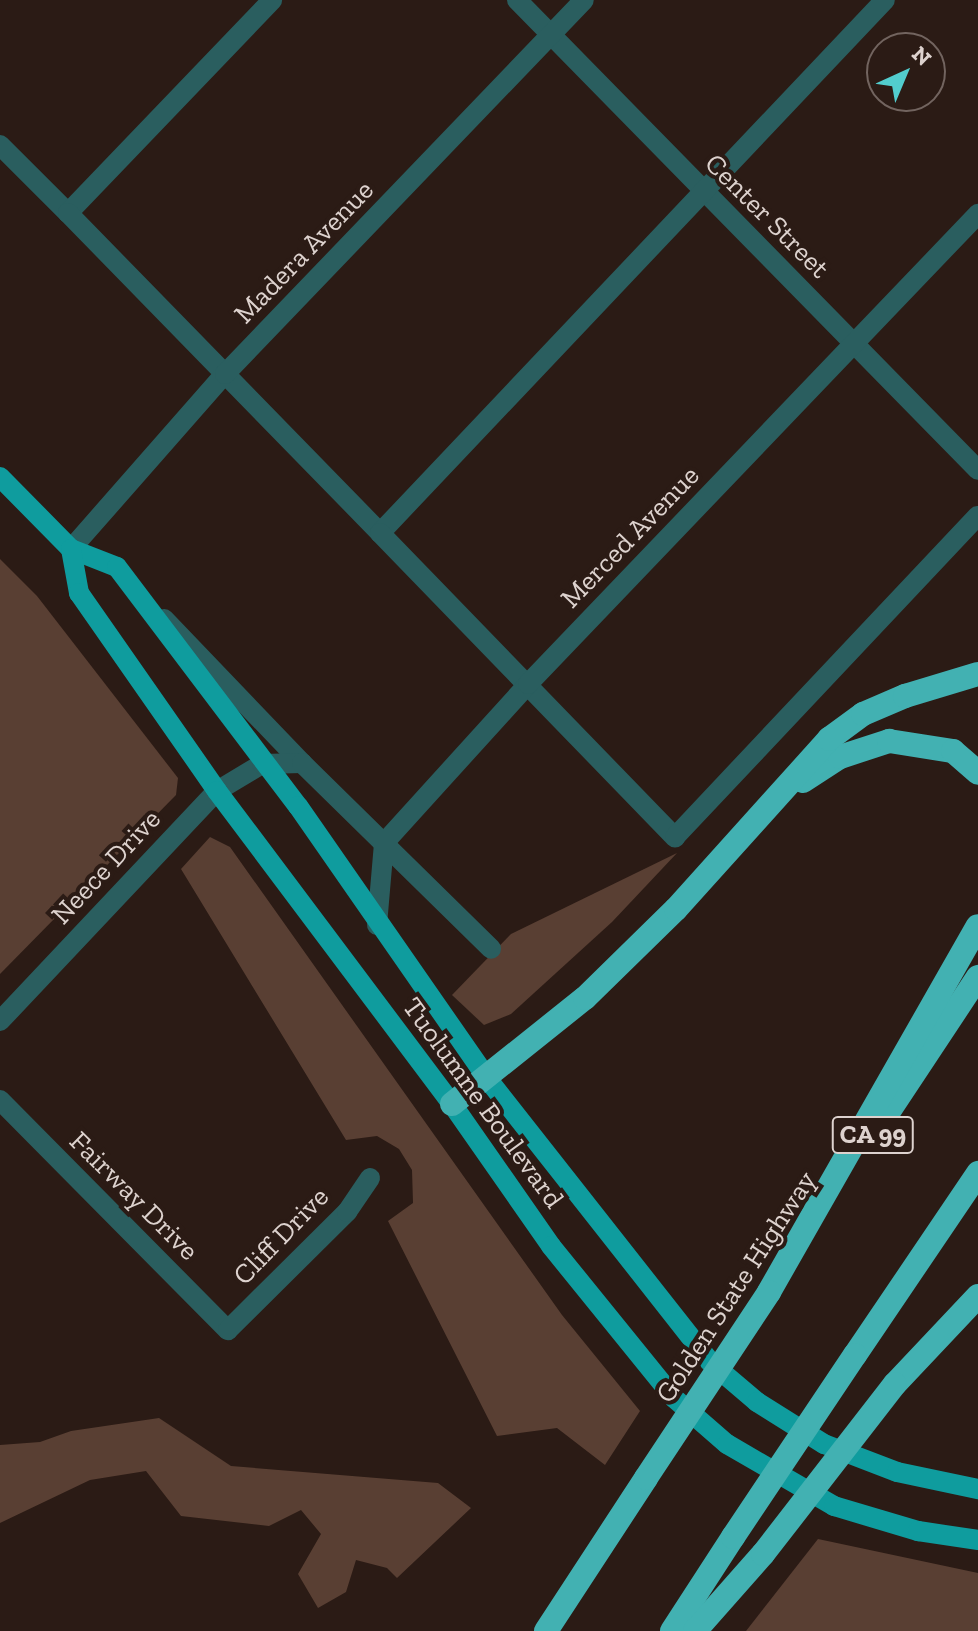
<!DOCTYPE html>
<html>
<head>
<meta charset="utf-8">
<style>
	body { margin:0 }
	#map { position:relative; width:978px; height:1631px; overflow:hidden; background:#2b1b15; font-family:"Zilla Slab",serif }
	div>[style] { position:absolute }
	.green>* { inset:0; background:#593f33 }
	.minor>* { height:20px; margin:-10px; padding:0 10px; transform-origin:10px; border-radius:10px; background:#2a5e5f }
	.major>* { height:20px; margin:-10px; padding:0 10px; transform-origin:10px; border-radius:10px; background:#0f9c9e }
	.highway>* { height:24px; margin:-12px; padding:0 12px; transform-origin:12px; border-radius:12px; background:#42b1b2 }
	.highway-bridge>* { height:24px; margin:-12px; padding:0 12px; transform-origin:12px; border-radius:12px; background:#42b1b2 }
	span { translate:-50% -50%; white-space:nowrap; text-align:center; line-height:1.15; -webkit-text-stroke:8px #2b1b15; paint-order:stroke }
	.shield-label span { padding:2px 6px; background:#2b1b15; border:2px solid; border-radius:6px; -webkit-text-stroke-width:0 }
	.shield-label { font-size:26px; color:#ddd2ce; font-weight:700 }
	.street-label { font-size:28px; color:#ddd2ce }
	.north { position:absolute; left:866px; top:32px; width:80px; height:80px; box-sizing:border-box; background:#2b1b15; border:2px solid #72645f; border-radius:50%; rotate:44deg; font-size:22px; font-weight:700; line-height:32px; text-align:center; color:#ddd2ce }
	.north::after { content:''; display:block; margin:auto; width:28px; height:36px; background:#52cdce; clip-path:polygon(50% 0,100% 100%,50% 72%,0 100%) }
</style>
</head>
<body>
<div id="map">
	<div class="green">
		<i style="clip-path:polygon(0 559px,37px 596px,178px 778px,176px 795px,0 974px)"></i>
		<i style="clip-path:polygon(210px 837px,230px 847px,562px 1315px,640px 1411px,605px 1465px,557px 1428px,497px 1436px,388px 1221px,413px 1203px,412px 1170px,399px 1149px,377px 1136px,346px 1140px,181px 869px)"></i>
		<i style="clip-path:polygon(677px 853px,612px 922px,511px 1014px,484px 1025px,452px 995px,511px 934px)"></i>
		<i style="clip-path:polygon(159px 1418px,231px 1466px,438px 1483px,471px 1508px,397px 1578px,387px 1568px,356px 1560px,346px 1592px,318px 1608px,298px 1574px,321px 1534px,301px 1510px,269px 1526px,181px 1516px,146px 1471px,90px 1480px,0 1523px,0 1445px,40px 1442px,71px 1431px)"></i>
		<i style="clip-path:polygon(818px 1539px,978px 1573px,978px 1631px,746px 1631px)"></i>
	</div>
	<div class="minor">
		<i style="left:517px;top:0;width:658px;rotate:45.55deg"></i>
		<i style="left:0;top:145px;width:96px;rotate:45deg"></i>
		<i style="left:68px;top:213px;width:295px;rotate:-46.2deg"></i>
		<i style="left:68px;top:213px;width:447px;rotate:45.7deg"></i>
		<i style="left:380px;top:533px;width:734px;rotate:-46.55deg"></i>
		<i style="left:380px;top:533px;width:424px;rotate:45.9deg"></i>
		<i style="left:675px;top:837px;width:441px;rotate:-46.7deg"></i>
		<i style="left:71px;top:549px;width:233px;rotate:-48.7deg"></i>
		<i style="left:225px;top:374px;width:518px;rotate:-46.17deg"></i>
		<i style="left:164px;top:619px;width:199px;rotate:46.2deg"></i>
		<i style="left:377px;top:925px;width:82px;rotate:-85.1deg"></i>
		<i style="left:384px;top:843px;width:215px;rotate:-47.8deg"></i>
		<i style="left:528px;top:684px;width:651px;rotate:-46.25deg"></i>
		<i style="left:0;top:1021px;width:316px;rotate:-46.7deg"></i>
		<i style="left:217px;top:791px;width:52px;rotate:-31deg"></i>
		<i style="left:262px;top:764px;width:40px;rotate:-1.4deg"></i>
		<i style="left:302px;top:763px;width:265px;rotate:44.5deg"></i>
		<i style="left:0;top:1100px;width:324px;rotate:45.3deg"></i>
		<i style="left:228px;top:1330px;width:168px;rotate:-44.8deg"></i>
		<i style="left:347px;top:1212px;width:41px;rotate:-55.9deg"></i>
	</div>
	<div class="major">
		<i style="left:0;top:477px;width:101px;rotate:45.4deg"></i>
		<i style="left:71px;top:549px;width:49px;rotate:21.4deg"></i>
		<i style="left:117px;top:567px;width:300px;rotate:52.9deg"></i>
		<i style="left:298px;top:806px;width:330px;rotate:55.2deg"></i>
		<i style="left:486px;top:1077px;width:362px;rotate:51.8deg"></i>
		<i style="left:710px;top:1362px;width:62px;rotate:40.4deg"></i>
		<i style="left:757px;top:1402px;width:79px;rotate:32.1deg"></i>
		<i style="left:824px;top:1444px;width:78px;rotate:21deg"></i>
		<i style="left:897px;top:1472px;width:83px;rotate:11.9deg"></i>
		<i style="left:71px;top:549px;width:45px;rotate:79.7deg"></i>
		<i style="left:79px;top:593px;width:241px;rotate:55.1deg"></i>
		<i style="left:217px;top:791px;width:391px;rotate:53.1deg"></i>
		<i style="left:452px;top:1104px;width:173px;rotate:55.1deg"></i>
		<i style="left:551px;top:1246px;width:196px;rotate:51deg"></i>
		<i style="left:674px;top:1398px;width:70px;rotate:41deg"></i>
		<i style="left:727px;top:1444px;width:124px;rotate:30.1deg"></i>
		<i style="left:834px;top:1506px;width:88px;rotate:16.6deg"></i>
		<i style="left:918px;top:1531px;width:61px;rotate:8.5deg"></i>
	</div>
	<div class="highway">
		<i style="left:803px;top:781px;width:44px;rotate:-33deg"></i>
		<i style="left:840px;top:757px;width:52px;rotate:-18.1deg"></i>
		<i style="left:889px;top:741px;width:65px;rotate:8.9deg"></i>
		<i style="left:953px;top:751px;width:33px;rotate:41deg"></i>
		<i style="left:452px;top:1104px;width:170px;rotate:-38.6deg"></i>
		<i style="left:585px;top:998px;width:127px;rotate:-44.4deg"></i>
		<i style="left:676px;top:909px;width:229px;rotate:-48deg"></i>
		<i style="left:829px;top:739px;width:42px;rotate:-36.3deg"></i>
		<i style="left:863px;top:714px;width:46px;rotate:-23.2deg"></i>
		<i style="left:905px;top:696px;width:76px;rotate:-16.8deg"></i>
		<i style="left:872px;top:1137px;width:192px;rotate:-56.5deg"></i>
		<i style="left:769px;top:1292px;width:421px;rotate:-60.3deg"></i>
		<i style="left:855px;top:1355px;width:220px;rotate:-55.9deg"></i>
		<i style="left:895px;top:1384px;width:121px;rotate:-46.7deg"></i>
		<i style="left:546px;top:1631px;width:183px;rotate:-56.8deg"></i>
		<i style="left:672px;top:1631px;width:112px;rotate:-57deg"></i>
		<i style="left:695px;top:1631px;width:103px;rotate:-48.6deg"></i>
	</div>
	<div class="highway-bridge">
		<i style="left:646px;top:1478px;width:223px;rotate:-56.5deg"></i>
		<i style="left:733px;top:1537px;width:219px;rotate:-56.2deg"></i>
		<i style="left:763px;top:1554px;width:215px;rotate:-52.2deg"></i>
	</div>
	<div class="shield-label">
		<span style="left:873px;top:1135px">CA 99</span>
	</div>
	<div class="street-label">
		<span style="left:767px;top:216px;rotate:45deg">Center Street</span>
		<span style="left:304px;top:252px;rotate:-46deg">Madera Avenue</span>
		<span style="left:630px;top:537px;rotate:-46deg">Merced Avenue</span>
		<span style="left:106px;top:867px;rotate:-47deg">Neece Drive</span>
		<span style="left:483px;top:1103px;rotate:54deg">Tuolumne Boulevard</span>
		<span style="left:134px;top:1196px;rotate:45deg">Fairway Drive</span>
		<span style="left:281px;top:1236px;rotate:-46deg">Cliff Drive</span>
		<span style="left:736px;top:1287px;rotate:-57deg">Golden State Highway</span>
	</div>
	<div class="north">N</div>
</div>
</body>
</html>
